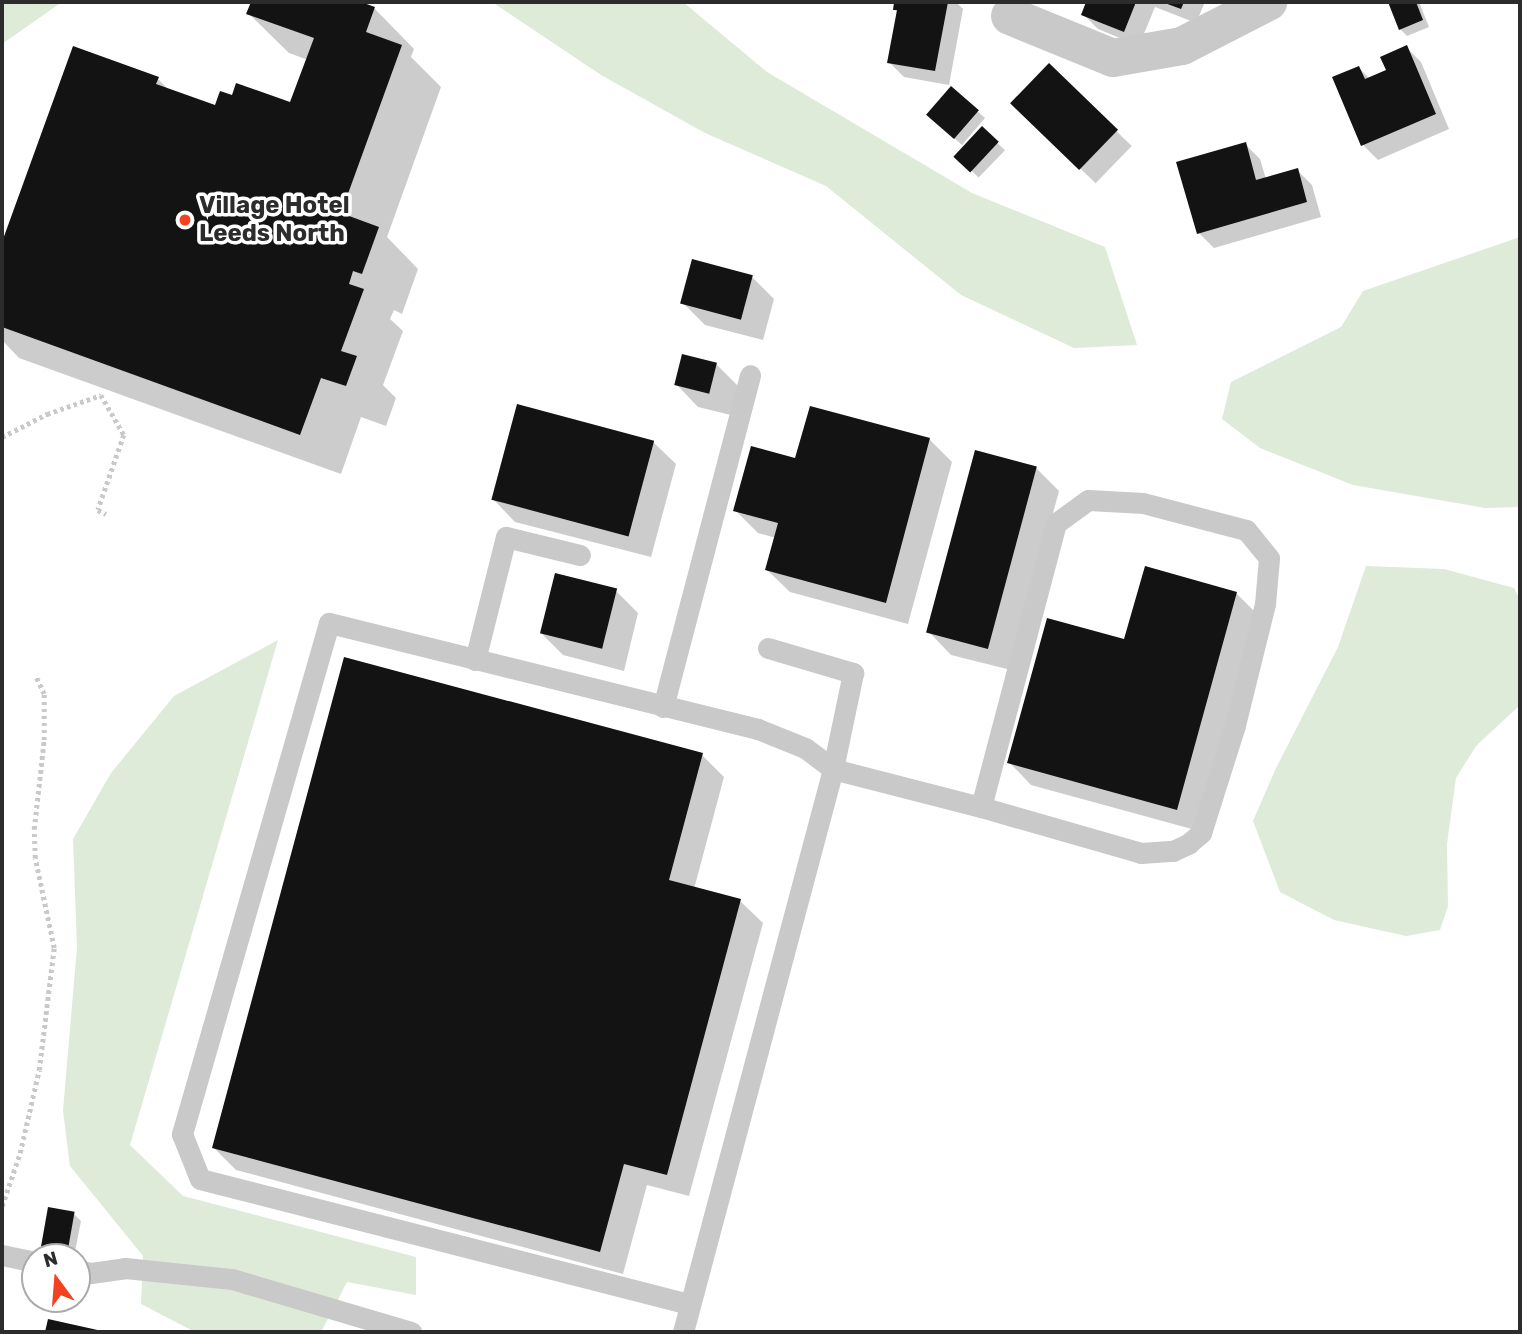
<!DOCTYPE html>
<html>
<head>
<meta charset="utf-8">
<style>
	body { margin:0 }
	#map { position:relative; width:1522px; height:1334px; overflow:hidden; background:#fff; font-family:Rubik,sans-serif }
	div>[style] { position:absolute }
	.green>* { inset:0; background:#deebd8 }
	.shadow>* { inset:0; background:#0003; transform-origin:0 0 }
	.building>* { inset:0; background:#131313; transform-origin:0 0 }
	.path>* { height:4.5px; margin-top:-2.25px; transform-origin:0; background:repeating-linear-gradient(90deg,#c9c9c9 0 3.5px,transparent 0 7px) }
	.lane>* { height:21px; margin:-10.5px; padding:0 10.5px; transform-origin:10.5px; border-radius:10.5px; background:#c9c9c9 }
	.street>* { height:38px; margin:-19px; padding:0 19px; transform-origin:19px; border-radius:19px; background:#c9c9c9 }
	.dots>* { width:19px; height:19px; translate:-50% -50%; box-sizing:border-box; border:4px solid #fff; border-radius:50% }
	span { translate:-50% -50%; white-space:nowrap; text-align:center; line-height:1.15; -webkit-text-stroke:7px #fff; paint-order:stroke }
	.poi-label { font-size:24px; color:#2c2c2c; font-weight:700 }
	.left { translate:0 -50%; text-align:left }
	.frame { position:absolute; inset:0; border:4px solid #2c2c2c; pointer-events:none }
	.north { position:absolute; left:21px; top:1243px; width:70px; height:70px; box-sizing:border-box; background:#fff; border:2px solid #ababab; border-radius:50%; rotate:344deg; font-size:19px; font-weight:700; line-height:28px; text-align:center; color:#2c2c2c }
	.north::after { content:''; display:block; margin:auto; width:24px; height:32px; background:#f3421f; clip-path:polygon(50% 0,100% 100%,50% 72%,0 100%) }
</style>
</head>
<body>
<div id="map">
	<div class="green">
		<i style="clip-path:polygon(2px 2px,62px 2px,2px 44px)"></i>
		<i style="clip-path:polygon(492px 2px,683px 2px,767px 72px,972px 193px,1105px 247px,1137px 345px,1074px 348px,961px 295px,826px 186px,705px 133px,601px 75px)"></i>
		<i style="clip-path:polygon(1520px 237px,1520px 507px,1485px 508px,1353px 485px,1260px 448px,1222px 419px,1231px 382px,1341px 327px,1363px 291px)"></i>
		<i style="clip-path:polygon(1366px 566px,1444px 569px,1514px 588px,1520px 600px,1520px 705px,1476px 746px,1456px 778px,1447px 844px,1448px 906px,1440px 930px,1406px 936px,1334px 920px,1280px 892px,1253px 821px,1276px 768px,1338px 647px)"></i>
		<i style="clip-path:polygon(278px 640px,130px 1145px,183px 1196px,416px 1257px,416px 1295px,347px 1282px,321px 1332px,195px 1332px,141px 1304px,143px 1256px,70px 1166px,63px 1111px,77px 947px,73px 839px,111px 773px,174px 696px)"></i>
	</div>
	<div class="shadow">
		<i style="clip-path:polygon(253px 2px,356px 2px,374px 8px,414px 49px,411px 57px,441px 87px,387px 237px,418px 269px,402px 314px,394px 310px,390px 319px,403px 331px,383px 385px,396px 398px,386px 426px,361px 417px,341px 474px,19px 358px,2px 340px,2px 247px,74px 48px,158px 79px,170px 91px,216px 108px,233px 97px,291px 104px,308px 60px,289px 53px,248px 13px)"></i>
		<i style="clip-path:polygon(896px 2px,956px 2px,963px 9px,949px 85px,904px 77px,889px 62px,898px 13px,894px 9px)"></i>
		<i style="clip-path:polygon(1088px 2px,1205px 2px,1196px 23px,1155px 7px,1139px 46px,1098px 29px,1083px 14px)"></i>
		<i style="clip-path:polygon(1389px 2px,1419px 2px,1429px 27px,1407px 36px,1400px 29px)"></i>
		<i style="clip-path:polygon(1406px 47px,1421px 62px,1449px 129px,1378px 160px,1363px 145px,1359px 68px,1370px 79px,1388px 71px)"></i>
		<i style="left:1049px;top:66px;width:115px;height:52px;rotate:44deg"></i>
		<i style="clip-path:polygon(952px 89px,985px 118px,962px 145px,936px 122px)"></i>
		<i style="left:982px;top:128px;width:32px;height:38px;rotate:44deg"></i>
		<i style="clip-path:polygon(1245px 144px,1260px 159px,1266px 179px,1297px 170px,1312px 185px,1321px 217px,1214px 248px,1199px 233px)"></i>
		<i style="clip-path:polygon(752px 277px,774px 299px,763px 340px,705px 325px,682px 302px)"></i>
		<i style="clip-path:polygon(716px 364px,739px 387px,731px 415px,698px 407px,676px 384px)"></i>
		<i style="clip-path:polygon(929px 439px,952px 462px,908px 624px,790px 592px,767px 570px,776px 538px,758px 533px,735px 510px,797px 460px)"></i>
		<i style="clip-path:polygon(653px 442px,676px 464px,651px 557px,515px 522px,493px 499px)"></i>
		<i style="clip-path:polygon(1036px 468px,1059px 491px,1011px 670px,951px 655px,929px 632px)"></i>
		<i style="clip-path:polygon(616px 591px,638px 613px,624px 671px,563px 655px,541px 633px)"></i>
		<i style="clip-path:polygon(1236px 593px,1259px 616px,1199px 831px,1031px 785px,1009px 762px,1125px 642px)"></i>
		<i style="clip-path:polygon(702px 755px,724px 777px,694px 889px,740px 901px,763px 923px,689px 1196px,647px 1185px,623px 1274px,236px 1170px,214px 1148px)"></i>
		<i style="clip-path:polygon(74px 1214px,81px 1221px,74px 1257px,49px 1255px,42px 1248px)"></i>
	</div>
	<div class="building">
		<i style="clip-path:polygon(251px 2px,361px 2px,375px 7px,366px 32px,402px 45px,341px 213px,379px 227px,362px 274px,353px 271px,349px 284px,364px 289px,341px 351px,357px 356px,346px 386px,321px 378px,300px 435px,2px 327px,2px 242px,73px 46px,159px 77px,156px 84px,215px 105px,220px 91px,232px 95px,236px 83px,290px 102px,314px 38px,246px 14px)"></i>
		<i style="clip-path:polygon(894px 2px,948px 2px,935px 71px,887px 63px,897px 10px,893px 10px)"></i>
		<i style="clip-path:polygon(1086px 2px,1136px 2px,1124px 32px,1081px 15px)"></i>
		<i style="clip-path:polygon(1162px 2px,1184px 2px,1181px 9px)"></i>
		<i style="clip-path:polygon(1388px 2px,1416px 2px,1423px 20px,1399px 30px)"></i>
		<i style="clip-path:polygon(1407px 45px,1436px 114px,1361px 146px,1332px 77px,1359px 66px,1365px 79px,1386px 70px,1380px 57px)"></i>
		<i style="left:1049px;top:63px;width:96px;height:56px;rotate:44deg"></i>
		<i style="left:951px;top:86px;width:37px;height:38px;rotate:41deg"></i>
		<i style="left:982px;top:126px;width:23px;height:42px;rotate:43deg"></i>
		<i style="clip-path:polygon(1246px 142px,1256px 180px,1298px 168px,1307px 202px,1197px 234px,1176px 162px)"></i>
		<i style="left:692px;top:259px;width:63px;height:46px;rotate:15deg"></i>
		<i style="left:682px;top:354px;width:36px;height:32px;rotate:14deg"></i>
		<i style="left:517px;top:404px;width:142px;height:99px;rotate:15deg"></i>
		<i style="clip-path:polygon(810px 406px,930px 438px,886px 603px,765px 570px,778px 523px,733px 511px,751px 446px,795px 458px)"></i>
		<i style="left:975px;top:450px;width:64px;height:189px;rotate:15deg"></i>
		<i style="clip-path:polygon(1145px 566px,1237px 592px,1177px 810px,1007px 763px,1047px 618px,1124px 639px)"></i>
		<i style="left:555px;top:573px;width:64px;height:62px;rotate:14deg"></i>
		<i style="clip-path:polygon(344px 657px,703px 753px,669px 880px,741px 899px,667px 1175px,624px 1164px,600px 1252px,212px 1148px)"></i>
		<i style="left:48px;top:1207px;width:27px;height:42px;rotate:10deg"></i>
		<i style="clip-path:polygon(48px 1319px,102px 1331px,102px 1332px,45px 1332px)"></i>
	</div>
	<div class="path">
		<i style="left:2px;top:437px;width:51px;rotate:-27.1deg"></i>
		<i style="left:47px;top:414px;width:57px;rotate:-19.4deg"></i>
		<i style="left:101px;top:395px;width:46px;rotate:60.1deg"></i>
		<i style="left:124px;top:435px;width:79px;rotate:109.1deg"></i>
		<i style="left:98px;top:510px;width:9px;rotate:27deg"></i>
		<i style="left:2px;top:1206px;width:56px;rotate:-71.2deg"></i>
		<i style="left:20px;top:1153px;width:85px;rotate:-77.1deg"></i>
		<i style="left:39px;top:1070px;width:123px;rotate:-83deg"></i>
		<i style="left:54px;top:948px;width:92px;rotate:-101.9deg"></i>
		<i style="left:35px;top:858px;width:29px;rotate:-92deg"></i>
		<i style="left:34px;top:829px;width:90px;rotate:-83.6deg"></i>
		<i style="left:44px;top:740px;width:46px;rotate:-90deg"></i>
		<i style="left:44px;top:694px;width:19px;rotate:-115deg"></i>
	</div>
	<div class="lane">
		<i style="left:768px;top:648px;width:89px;rotate:16.4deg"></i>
		<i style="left:853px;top:673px;width:98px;rotate:101.8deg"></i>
		<i style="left:833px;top:769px;width:153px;rotate:14.4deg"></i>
		<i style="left:981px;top:807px;width:166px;rotate:16deg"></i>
		<i style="left:1141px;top:853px;width:32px;rotate:-4deg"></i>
		<i style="left:1173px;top:851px;width:17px;rotate:-25deg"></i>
		<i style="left:1188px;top:844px;width:17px;rotate:-40deg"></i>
		<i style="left:1201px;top:833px;width:113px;rotate:-72.5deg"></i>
		<i style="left:1235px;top:725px;width:125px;rotate:-76.1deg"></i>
		<i style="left:1265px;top:604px;width:46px;rotate:-85deg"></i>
		<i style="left:1269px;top:558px;width:36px;rotate:-129deg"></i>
		<i style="left:1246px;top:530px;width:106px;rotate:-165.3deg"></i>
		<i style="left:1143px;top:503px;width:55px;rotate:-176.9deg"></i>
		<i style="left:1088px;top:500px;width:39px;rotate:144deg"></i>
		<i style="left:1056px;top:523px;width:294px;rotate:104.8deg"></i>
		<i style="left:475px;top:660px;width:127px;rotate:-75.9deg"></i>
		<i style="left:506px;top:537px;width:76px;rotate:13.7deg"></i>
		<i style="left:663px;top:707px;width:343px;rotate:-75.3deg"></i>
		<i style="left:2px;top:1255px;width:34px;rotate:12deg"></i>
		<i style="left:77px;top:1270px;width:14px;rotate:12deg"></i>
		<i style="left:91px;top:1273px;width:34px;rotate:-8deg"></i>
		<i style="left:125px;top:1268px;width:108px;rotate:5.9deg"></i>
		<i style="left:232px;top:1279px;width:187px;rotate:16.5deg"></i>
		<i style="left:683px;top:1332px;width:583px;rotate:-75.08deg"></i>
		<i style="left:833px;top:769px;width:35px;rotate:-143deg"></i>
		<i style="left:805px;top:748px;width:51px;rotate:-158deg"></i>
		<i style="left:758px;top:729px;width:442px;rotate:-166.1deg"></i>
		<i style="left:329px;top:623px;width:532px;rotate:106.05deg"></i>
		<i style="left:182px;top:1134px;width:48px;rotate:68.2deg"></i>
		<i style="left:200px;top:1179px;width:505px;rotate:14.34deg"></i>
	</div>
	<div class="street">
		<i style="left:1010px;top:16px;width:111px;rotate:22.2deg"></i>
		<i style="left:1113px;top:58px;width:70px;rotate:-9.9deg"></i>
		<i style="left:1182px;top:46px;width:97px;rotate:-27.1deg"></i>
	</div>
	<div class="dots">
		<i style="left:185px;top:220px;background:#f3421f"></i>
	</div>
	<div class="poi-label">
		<span class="left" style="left:199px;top:220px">Village Hotel<br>Leeds North</span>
	</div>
	<div class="frame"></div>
	<div class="north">N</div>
</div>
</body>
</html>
